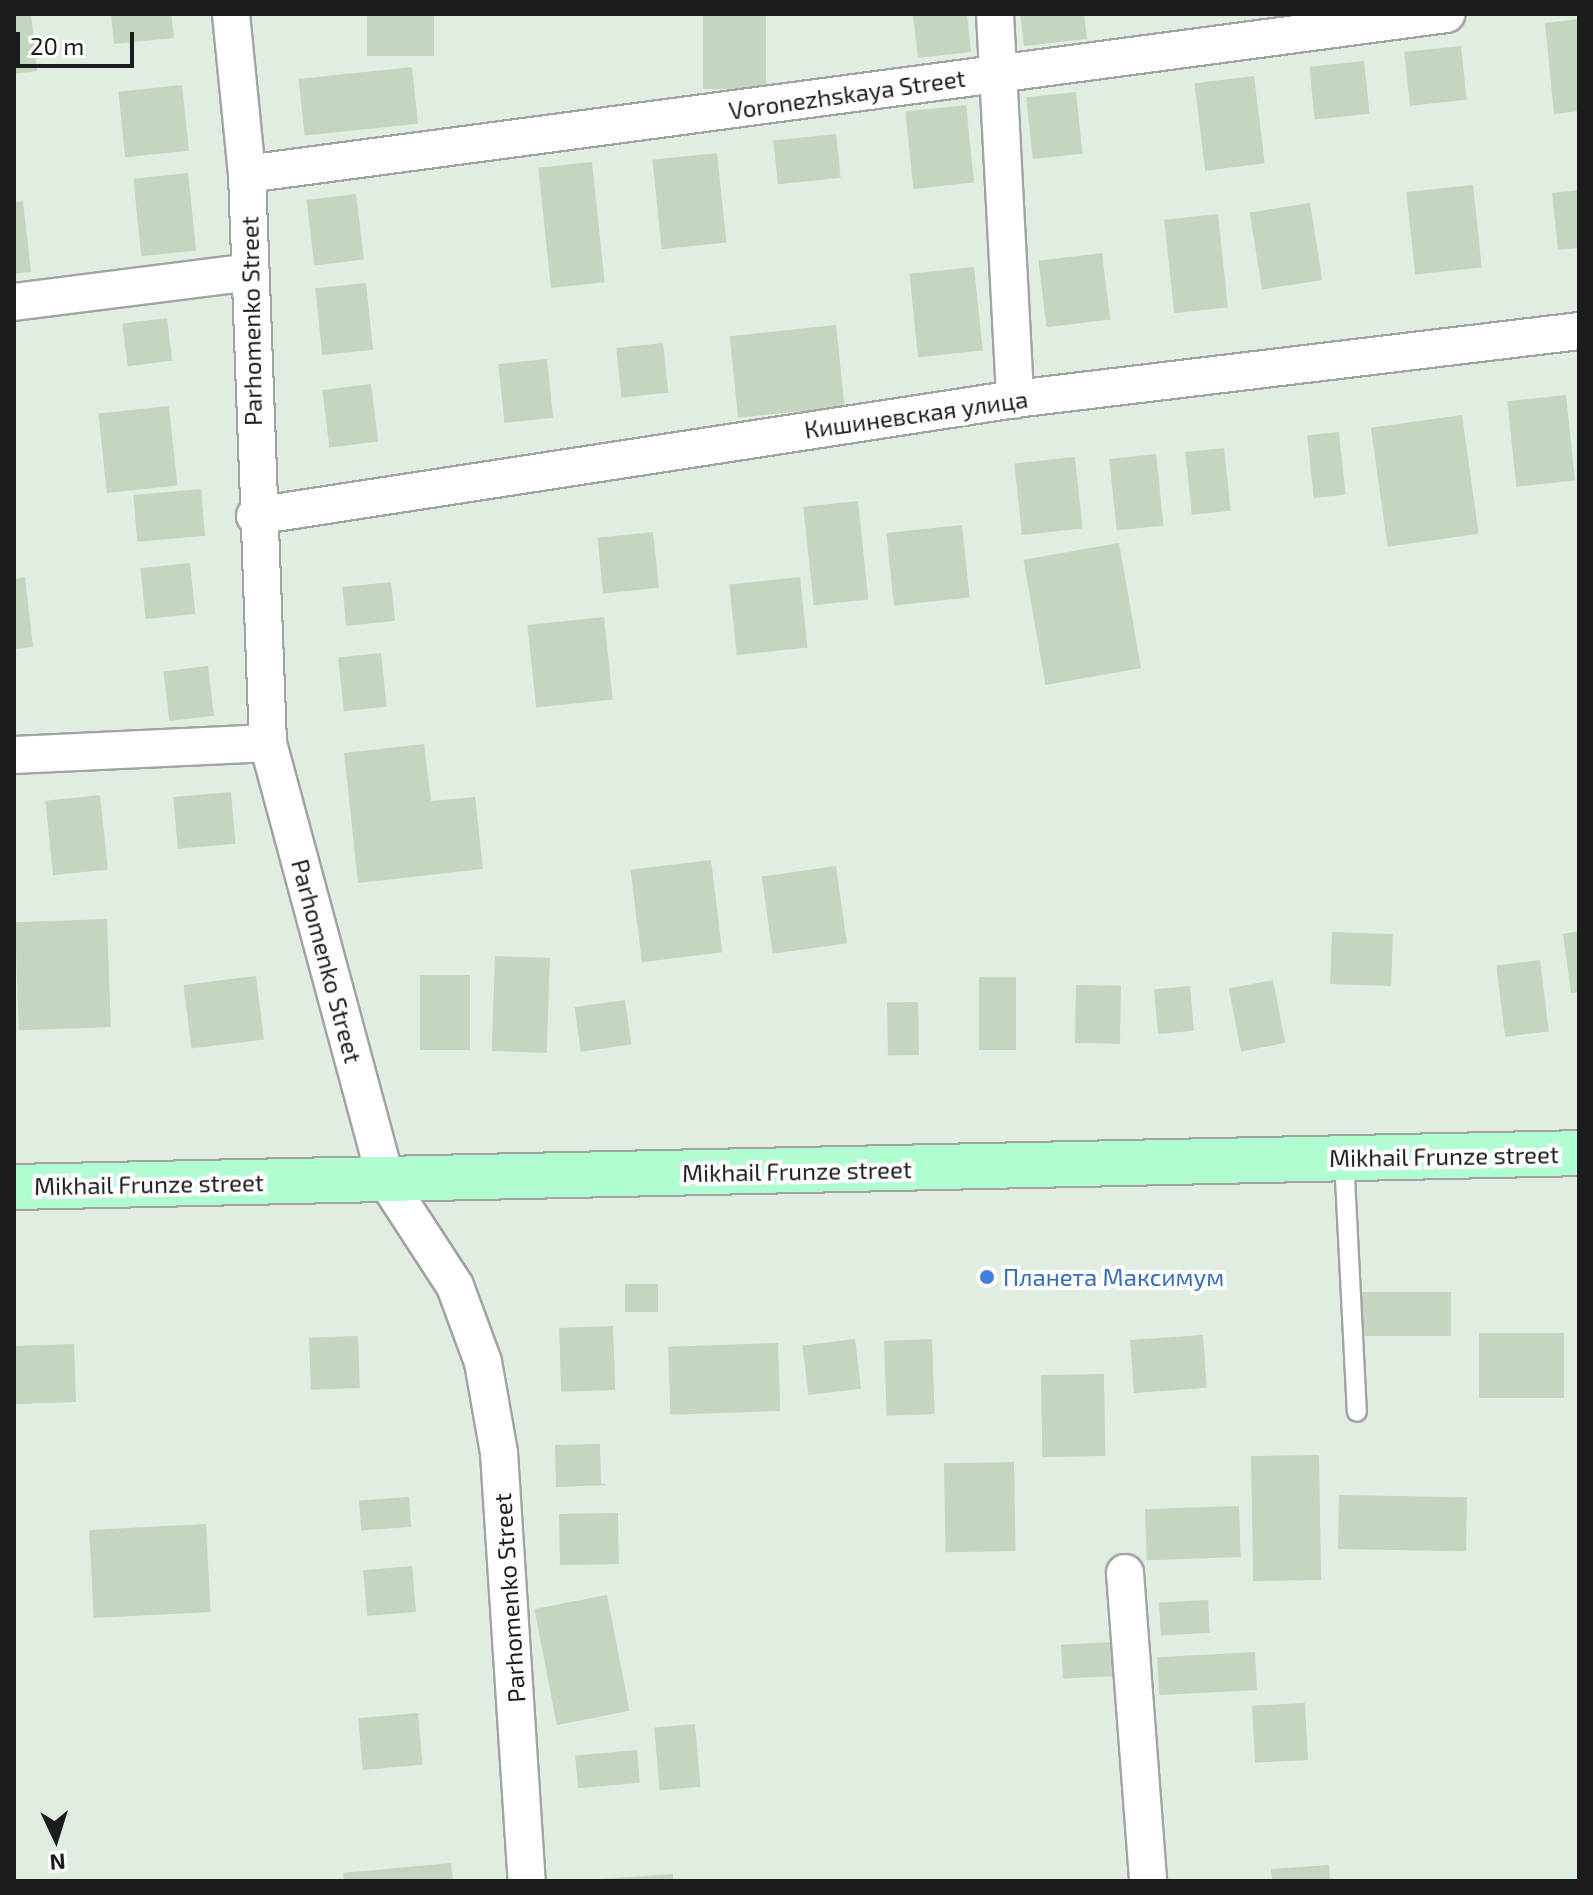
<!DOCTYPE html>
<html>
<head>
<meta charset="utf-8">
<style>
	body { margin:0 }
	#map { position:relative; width:1593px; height:1895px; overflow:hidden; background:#e0eee1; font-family:"Exo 2",sans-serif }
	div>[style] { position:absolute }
	.building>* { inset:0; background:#c4d5c0; transform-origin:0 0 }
	.roads { filter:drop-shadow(2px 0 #a3a3a3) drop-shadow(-2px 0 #a3a3a3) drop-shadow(0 2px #a3a3a3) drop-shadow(0 -2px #a3a3a3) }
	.lane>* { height:18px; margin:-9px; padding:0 9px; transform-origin:9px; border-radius:9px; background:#fff }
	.street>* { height:36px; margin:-18px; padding:0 18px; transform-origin:18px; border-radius:18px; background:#fff }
	.secondary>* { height:44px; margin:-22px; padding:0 22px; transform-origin:22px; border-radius:22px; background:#affdd1 }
	.dots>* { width:22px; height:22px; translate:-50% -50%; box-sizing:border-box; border:4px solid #fff; border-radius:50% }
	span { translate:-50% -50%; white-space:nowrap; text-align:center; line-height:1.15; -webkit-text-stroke:8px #fff; paint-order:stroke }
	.street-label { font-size:24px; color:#1c1c1c }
	.shop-label { font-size:24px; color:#366cbe }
	.left { translate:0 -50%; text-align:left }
	.frame { position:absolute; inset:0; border:16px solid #1c1c1c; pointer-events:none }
	.north { position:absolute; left:16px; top:1799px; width:80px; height:80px; -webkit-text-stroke:6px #fff; paint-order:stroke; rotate:176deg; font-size:22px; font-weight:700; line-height:32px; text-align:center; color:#1c1c1c }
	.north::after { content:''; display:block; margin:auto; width:28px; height:36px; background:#1c1c1c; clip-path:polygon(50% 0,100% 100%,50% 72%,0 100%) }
	.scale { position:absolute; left:16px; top:32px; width:118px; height:36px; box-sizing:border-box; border:4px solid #1c1c1c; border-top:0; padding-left:10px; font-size:24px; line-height:28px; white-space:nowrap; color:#1c1c1c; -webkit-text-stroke:6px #fff; paint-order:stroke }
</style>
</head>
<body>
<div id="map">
	<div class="building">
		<i style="clip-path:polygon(14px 14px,31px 14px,37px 71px,14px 74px)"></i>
		<i style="clip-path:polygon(111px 14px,171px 14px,174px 38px,114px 44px)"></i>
		<i style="left:367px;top:14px;width:67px;height:42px"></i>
		<i style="left:703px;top:14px;width:63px;height:75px"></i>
		<i style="clip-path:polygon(913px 14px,967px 14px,971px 52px,918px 58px)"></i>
		<i style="clip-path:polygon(1020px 14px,1084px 14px,1087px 39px,1024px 46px)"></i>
		<i style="clip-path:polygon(1579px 19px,1579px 111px,1554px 114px,1545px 23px)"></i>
		<i style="left:1461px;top:46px;width:54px;height:57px;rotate:84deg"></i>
		<i style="left:1364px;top:61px;width:53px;height:55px;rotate:84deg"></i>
		<i style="left:412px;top:67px;width:57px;height:114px;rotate:84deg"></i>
		<i style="left:1254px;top:76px;width:88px;height:60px;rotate:83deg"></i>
		<i style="left:182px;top:85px;width:66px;height:64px;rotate:84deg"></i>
		<i style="left:1076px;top:92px;width:62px;height:50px;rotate:84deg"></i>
		<i style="left:966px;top:105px;width:78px;height:61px;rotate:84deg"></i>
		<i style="left:836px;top:134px;width:44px;height:63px;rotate:84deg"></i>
		<i style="left:717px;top:153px;width:90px;height:65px;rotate:84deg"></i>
		<i style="left:592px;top:162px;width:121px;height:54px;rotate:84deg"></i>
		<i style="left:188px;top:173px;width:78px;height:55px;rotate:84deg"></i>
		<i style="left:1473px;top:185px;width:83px;height:67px;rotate:84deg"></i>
		<i style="clip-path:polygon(1579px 190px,1579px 248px,1558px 250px,1552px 193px)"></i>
		<i style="left:356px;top:194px;width:66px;height:50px;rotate:83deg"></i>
		<i style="clip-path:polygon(23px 201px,31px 272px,14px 274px,14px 202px)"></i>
		<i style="left:1310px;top:203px;width:78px;height:61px;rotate:81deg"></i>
		<i style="left:1218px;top:214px;width:94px;height:54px;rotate:84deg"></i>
		<i style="left:1102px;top:253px;width:67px;height:64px;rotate:83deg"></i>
		<i style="left:974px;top:267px;width:84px;height:65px;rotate:84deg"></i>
		<i style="left:366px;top:283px;width:67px;height:51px;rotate:84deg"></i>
		<i style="left:167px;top:318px;width:43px;height:45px;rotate:83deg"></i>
		<i style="left:836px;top:325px;width:82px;height:107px;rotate:84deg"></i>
		<i style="left:663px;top:343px;width:50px;height:47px;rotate:84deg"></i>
		<i style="left:547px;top:359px;width:59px;height:49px;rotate:84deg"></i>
		<i style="left:371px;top:384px;width:58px;height:49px;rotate:83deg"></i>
		<i style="left:1566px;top:395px;width:86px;height:59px;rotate:84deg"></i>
		<i style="left:169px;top:406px;width:80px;height:71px;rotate:84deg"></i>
		<i style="left:1462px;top:415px;width:120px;height:92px;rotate:82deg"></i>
		<i style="left:1339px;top:432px;width:63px;height:32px;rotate:84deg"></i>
		<i style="left:1224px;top:448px;width:63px;height:39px;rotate:84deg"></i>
		<i style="left:1156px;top:454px;width:72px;height:47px;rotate:84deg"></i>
		<i style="left:1075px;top:457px;width:72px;height:61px;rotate:84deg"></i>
		<i style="left:201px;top:489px;width:47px;height:68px;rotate:85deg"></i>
		<i style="left:858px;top:501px;width:99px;height:55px;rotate:84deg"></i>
		<i style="left:962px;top:525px;width:73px;height:76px;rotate:84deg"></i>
		<i style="left:653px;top:532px;width:56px;height:56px;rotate:84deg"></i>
		<i style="left:1119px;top:543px;width:127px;height:97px;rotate:80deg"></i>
		<i style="left:190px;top:563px;width:51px;height:50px;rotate:84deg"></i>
		<i style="clip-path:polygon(25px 577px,33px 647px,14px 649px,14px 579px)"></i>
		<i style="left:800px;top:577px;width:71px;height:71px;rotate:84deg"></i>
		<i style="left:391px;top:582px;width:39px;height:49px;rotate:84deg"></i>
		<i style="left:604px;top:617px;width:83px;height:77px;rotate:84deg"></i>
		<i style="left:381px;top:653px;width:54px;height:43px;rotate:84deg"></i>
		<i style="left:208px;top:666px;width:50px;height:45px;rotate:83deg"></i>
		<i style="clip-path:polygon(424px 744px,431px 801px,475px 797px,483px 869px,358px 883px,344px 753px)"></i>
		<i style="left:231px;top:792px;width:52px;height:58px;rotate:85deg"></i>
		<i style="left:100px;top:795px;width:75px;height:55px;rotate:84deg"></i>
		<i style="left:711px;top:860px;width:93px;height:81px;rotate:83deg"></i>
		<i style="left:836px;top:866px;width:78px;height:75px;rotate:82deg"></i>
		<i style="left:107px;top:919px;width:108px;height:92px;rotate:88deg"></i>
		<i style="clip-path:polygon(1579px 931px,1579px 992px,1571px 993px,1563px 934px)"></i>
		<i style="left:1332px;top:932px;width:61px;height:52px;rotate:2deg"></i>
		<i style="left:495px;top:956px;width:55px;height:95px;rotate:2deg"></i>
		<i style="left:1540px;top:960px;width:72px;height:44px;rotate:83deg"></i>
		<i style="left:420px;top:975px;width:50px;height:75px"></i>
		<i style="left:256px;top:976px;width:64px;height:73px;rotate:83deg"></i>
		<i style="left:979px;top:977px;width:37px;height:73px"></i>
		<i style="left:1273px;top:980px;width:64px;height:45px;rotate:79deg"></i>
		<i style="left:1076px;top:985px;width:45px;height:58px;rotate:1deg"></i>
		<i style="left:1190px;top:986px;width:45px;height:36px;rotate:85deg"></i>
		<i style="left:625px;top:1000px;width:45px;height:51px;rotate:82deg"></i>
		<i style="left:918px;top:1002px;width:53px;height:31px;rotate:89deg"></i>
		<i style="left:625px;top:1284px;width:33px;height:28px"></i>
		<i style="left:1360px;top:1292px;width:91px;height:44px"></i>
		<i style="left:613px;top:1326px;width:64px;height:54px;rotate:88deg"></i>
		<i style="left:1479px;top:1333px;width:85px;height:65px"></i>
		<i style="left:1203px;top:1335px;width:53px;height:73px;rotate:86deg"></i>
		<i style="left:358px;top:1336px;width:52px;height:49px;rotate:88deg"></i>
		<i style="left:855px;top:1339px;width:50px;height:53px;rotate:83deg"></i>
		<i style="left:932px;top:1339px;width:75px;height:48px;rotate:88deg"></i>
		<i style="left:778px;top:1343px;width:68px;height:110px;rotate:88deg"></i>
		<i style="left:74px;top:1344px;width:58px;height:60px;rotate:88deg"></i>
		<i style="left:1104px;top:1374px;width:82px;height:63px;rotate:89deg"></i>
		<i style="clip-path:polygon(600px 1444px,601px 1483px,608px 1485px,556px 1487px,555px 1445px)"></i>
		<i style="left:1319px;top:1455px;width:125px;height:68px;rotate:89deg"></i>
		<i style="left:1014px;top:1462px;width:89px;height:70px;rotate:89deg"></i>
		<i style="left:1339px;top:1495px;width:128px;height:54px;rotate:1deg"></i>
		<i style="left:409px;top:1497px;width:30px;height:50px;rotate:86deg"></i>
		<i style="left:1239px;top:1506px;width:51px;height:94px;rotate:88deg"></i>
		<i style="left:618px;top:1513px;width:51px;height:59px;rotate:89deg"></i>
		<i style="left:206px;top:1524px;width:88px;height:117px;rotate:87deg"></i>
		<i style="left:412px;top:1566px;width:46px;height:49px;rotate:85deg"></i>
		<i style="left:607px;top:1595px;width:118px;height:74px;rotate:79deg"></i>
		<i style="left:1208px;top:1600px;width:33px;height:49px;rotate:87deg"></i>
		<i style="left:1112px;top:1642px;width:34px;height:51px;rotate:87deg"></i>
		<i style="left:1255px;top:1652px;width:38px;height:98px;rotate:87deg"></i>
		<i style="left:1305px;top:1703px;width:57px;height:53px;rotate:87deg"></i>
		<i style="left:418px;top:1713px;width:52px;height:60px;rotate:85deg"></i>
		<i style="left:695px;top:1724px;width:63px;height:41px;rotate:85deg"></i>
		<i style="left:637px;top:1750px;width:33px;height:62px;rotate:85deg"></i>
		<i style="clip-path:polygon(451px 1863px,453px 1881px,344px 1881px,343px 1873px)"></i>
		<i style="clip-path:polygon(1329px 1865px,1330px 1881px,1272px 1881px,1271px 1869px)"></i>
		<i style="clip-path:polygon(673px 1874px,673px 1881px,600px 1881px,600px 1879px)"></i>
	</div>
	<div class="roads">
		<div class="lane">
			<i style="left:1344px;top:1158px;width:254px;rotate:87.1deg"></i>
		</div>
		<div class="street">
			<i style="left:231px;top:14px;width:161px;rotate:84.3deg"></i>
			<i style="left:247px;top:174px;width:569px;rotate:87.89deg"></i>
			<i style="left:268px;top:743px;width:453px;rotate:74.9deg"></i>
			<i style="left:386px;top:1180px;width:126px;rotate:56.9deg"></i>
			<i style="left:455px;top:1286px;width:81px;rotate:69.8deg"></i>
			<i style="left:483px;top:1362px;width:92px;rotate:80deg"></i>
			<i style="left:499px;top:1453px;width:429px;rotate:86.3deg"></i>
			<i style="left:995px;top:14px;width:386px;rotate:87deg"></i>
			<i style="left:247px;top:174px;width:1210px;rotate:-7.6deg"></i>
			<i style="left:14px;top:302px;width:238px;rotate:-7.2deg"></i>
			<i style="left:255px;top:516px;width:769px;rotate:-8.75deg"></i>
			<i style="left:1015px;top:399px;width:568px;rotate:-6.87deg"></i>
			<i style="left:14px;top:755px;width:254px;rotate:-2.7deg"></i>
			<i style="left:1125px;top:1573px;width:309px;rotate:85.7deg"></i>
		</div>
		<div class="secondary">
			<i style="left:14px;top:1187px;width:1565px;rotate:-1.24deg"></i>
		</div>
	</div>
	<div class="dots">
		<i style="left:987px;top:1277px;background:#3f7fe0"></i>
	</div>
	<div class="street-label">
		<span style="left:847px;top:94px;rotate:-8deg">Voronezhskaya Street</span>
		<span style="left:251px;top:321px;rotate:-91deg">Parhomenko Street</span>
		<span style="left:916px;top:414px;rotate:-8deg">Кишиневская улица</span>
		<span style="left:327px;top:961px;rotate:75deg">Parhomenko Street</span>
		<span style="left:1444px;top:1156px;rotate:-1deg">Mikhail Frunze street</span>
		<span style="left:797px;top:1171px;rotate:-1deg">Mikhail Frunze street</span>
		<span style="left:149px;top:1184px;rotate:-1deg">Mikhail Frunze street</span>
		<span style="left:509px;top:1598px;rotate:-94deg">Parhomenko Street</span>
	</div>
	<div class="shop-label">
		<span class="left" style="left:1003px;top:1277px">Планета Максимум</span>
	</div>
	<div class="frame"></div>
	<div class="north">N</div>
	<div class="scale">20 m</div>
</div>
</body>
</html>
